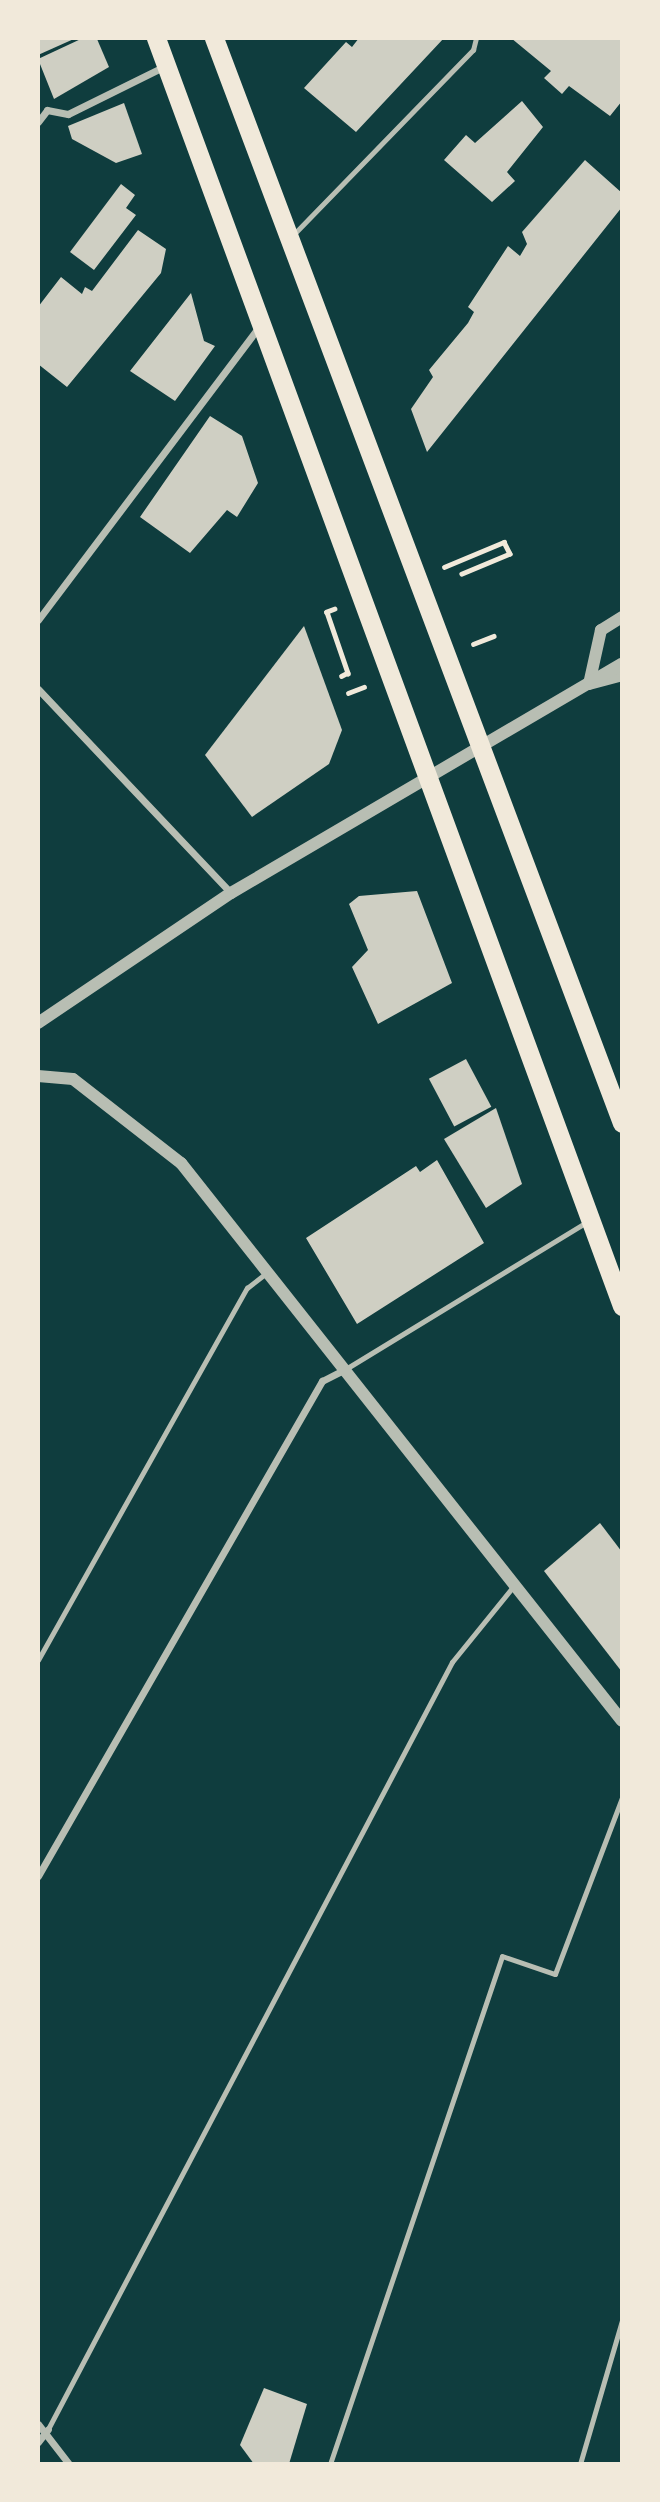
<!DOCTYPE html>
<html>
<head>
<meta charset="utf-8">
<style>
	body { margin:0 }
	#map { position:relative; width:660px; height:2502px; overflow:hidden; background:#0f3d3e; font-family:"Fira Sans",sans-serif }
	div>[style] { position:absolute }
	.building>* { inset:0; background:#cfcfc3; transform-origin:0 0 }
	.path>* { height:4.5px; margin:-2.25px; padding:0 2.25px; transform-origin:2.25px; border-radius:2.25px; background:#f1e9da }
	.service>* { height:5px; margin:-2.5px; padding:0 2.5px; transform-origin:2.5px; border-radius:2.5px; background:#b8beb3 }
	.minor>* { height:7px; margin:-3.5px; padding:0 3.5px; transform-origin:3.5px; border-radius:3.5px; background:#b8beb3 }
	.tertiary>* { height:12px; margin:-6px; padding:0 6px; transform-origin:6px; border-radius:6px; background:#b8beb3 }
	.trunk>* { height:19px; margin:-9.5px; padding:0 9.5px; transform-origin:9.5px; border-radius:9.5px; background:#f1e9da }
	span { translate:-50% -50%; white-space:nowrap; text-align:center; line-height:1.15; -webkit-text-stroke:7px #f1e9da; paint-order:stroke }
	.frame { position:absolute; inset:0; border:40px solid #f1e9da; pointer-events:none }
</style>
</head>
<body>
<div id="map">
	<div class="building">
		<i style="clip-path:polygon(38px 38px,76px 38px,38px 55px)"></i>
		<i style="clip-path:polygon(83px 38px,97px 39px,109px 67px,54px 99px,38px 59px)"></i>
		<i style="clip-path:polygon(359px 38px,444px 38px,356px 132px,304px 88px,346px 42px,352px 47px)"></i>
		<i style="clip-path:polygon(511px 38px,622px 38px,622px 101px,610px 116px,569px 86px,562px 94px,544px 78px,551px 71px)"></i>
		<i style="clip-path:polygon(522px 101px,543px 127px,507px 172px,515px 181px,492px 202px,444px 160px,466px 135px,475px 143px)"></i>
		<i style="clip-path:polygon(124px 103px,142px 154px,116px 163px,72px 139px,68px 126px)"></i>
		<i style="clip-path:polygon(585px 160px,622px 193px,622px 207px,427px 452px,411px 409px,433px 377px,429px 370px,468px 323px,474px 312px,468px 307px,508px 246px,520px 256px,527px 244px,522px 232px)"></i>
		<i style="clip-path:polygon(121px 184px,135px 195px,126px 208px,136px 215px,94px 270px,70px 252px)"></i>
		<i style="clip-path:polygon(138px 230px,166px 249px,161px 273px,67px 387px,38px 364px,38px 307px,61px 277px,82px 294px,85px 287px,92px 291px)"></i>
		<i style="clip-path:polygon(191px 293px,204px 341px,215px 346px,175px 401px,130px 371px)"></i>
		<i style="clip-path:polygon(210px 416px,242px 436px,258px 483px,237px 517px,227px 510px,190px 553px,140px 517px)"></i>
		<i style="clip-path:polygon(304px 626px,342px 730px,329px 764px,252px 817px,205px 755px)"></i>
		<i style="clip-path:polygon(417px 891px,452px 983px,378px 1024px,352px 967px,368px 950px,349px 904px,359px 896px)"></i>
		<i style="left:466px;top:1059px;width:54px;height:42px;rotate:62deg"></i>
		<i style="clip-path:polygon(496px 1108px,522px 1184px,486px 1208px,444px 1139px)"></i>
		<i style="clip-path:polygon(437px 1160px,484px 1243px,357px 1324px,306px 1238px,416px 1166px,420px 1172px)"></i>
		<i style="clip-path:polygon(600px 1523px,622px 1552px,622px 1672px,544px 1571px)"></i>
		<i style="clip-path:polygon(264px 2388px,307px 2404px,289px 2464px,254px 2464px,240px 2445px)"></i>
	</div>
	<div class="path">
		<i style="left:444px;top:567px;width:65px;rotate:-22.6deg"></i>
		<i style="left:504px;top:542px;width:13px;rotate:63deg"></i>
		<i style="left:510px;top:554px;width:52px;rotate:157.4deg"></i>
		<i style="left:335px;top:609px;width:9px;rotate:159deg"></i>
		<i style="left:327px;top:612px;width:65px;rotate:71deg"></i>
		<i style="left:348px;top:673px;width:7px;rotate:153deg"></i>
		<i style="left:473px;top:644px;width:22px;rotate:-21deg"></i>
		<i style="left:348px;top:693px;width:17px;rotate:-21deg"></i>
	</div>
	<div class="service">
		<i style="left:292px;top:236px;width:260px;rotate:-45.8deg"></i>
		<i style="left:473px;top:50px;width:12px;rotate:-76deg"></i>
		<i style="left:344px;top:1370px;width:284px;rotate:-31.4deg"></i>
		<i style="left:38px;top:1660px;width:427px;rotate:-60.7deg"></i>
		<i style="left:247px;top:1288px;width:24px;rotate:-38deg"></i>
		<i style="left:48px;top:2429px;width:867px;rotate:-62.22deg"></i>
		<i style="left:452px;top:1662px;width:95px;rotate:-51deg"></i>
		<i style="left:330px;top:2464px;width:536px;rotate:-71.29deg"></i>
		<i style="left:502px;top:1956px;width:56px;rotate:18.8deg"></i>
		<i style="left:555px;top:1974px;width:188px;rotate:-69.2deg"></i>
		<i style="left:580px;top:2464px;width:150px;rotate:-73.7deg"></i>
	</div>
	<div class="minor">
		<i style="left:38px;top:122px;width:15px;rotate:-53deg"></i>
		<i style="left:47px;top:110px;width:21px;rotate:11deg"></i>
		<i style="left:68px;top:114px;width:108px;rotate:-26.3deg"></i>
		<i style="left:38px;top:620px;width:367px;rotate:-53deg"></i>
		<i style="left:38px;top:689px;width:281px;rotate:46.6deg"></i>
		<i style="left:38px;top:1876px;width:571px;rotate:-60.16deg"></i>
		<i style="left:322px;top:1381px;width:25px;rotate:-27deg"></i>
		<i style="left:38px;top:2424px;width:51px;rotate:52.2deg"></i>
		<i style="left:38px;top:2442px;width:16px;rotate:-52deg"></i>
	</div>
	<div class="tertiary">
		<i style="left:622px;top:617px;width:25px;rotate:148deg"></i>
		<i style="left:601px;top:630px;width:55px;rotate:102.5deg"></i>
		<i style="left:589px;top:684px;width:34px;rotate:-15deg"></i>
		<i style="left:38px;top:1023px;width:233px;rotate:-34deg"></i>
		<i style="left:231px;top:893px;width:453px;rotate:-30.4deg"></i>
		<i style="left:38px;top:1076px;width:35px;rotate:5deg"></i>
		<i style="left:73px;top:1079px;width:137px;rotate:37.9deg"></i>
		<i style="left:181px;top:1163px;width:711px;rotate:51.68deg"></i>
	</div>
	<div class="trunk">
		<i style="left:156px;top:38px;width:1351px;rotate:69.82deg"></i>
		<i style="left:214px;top:38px;width:1159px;rotate:69.39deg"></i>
	</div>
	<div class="frame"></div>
</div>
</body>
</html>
